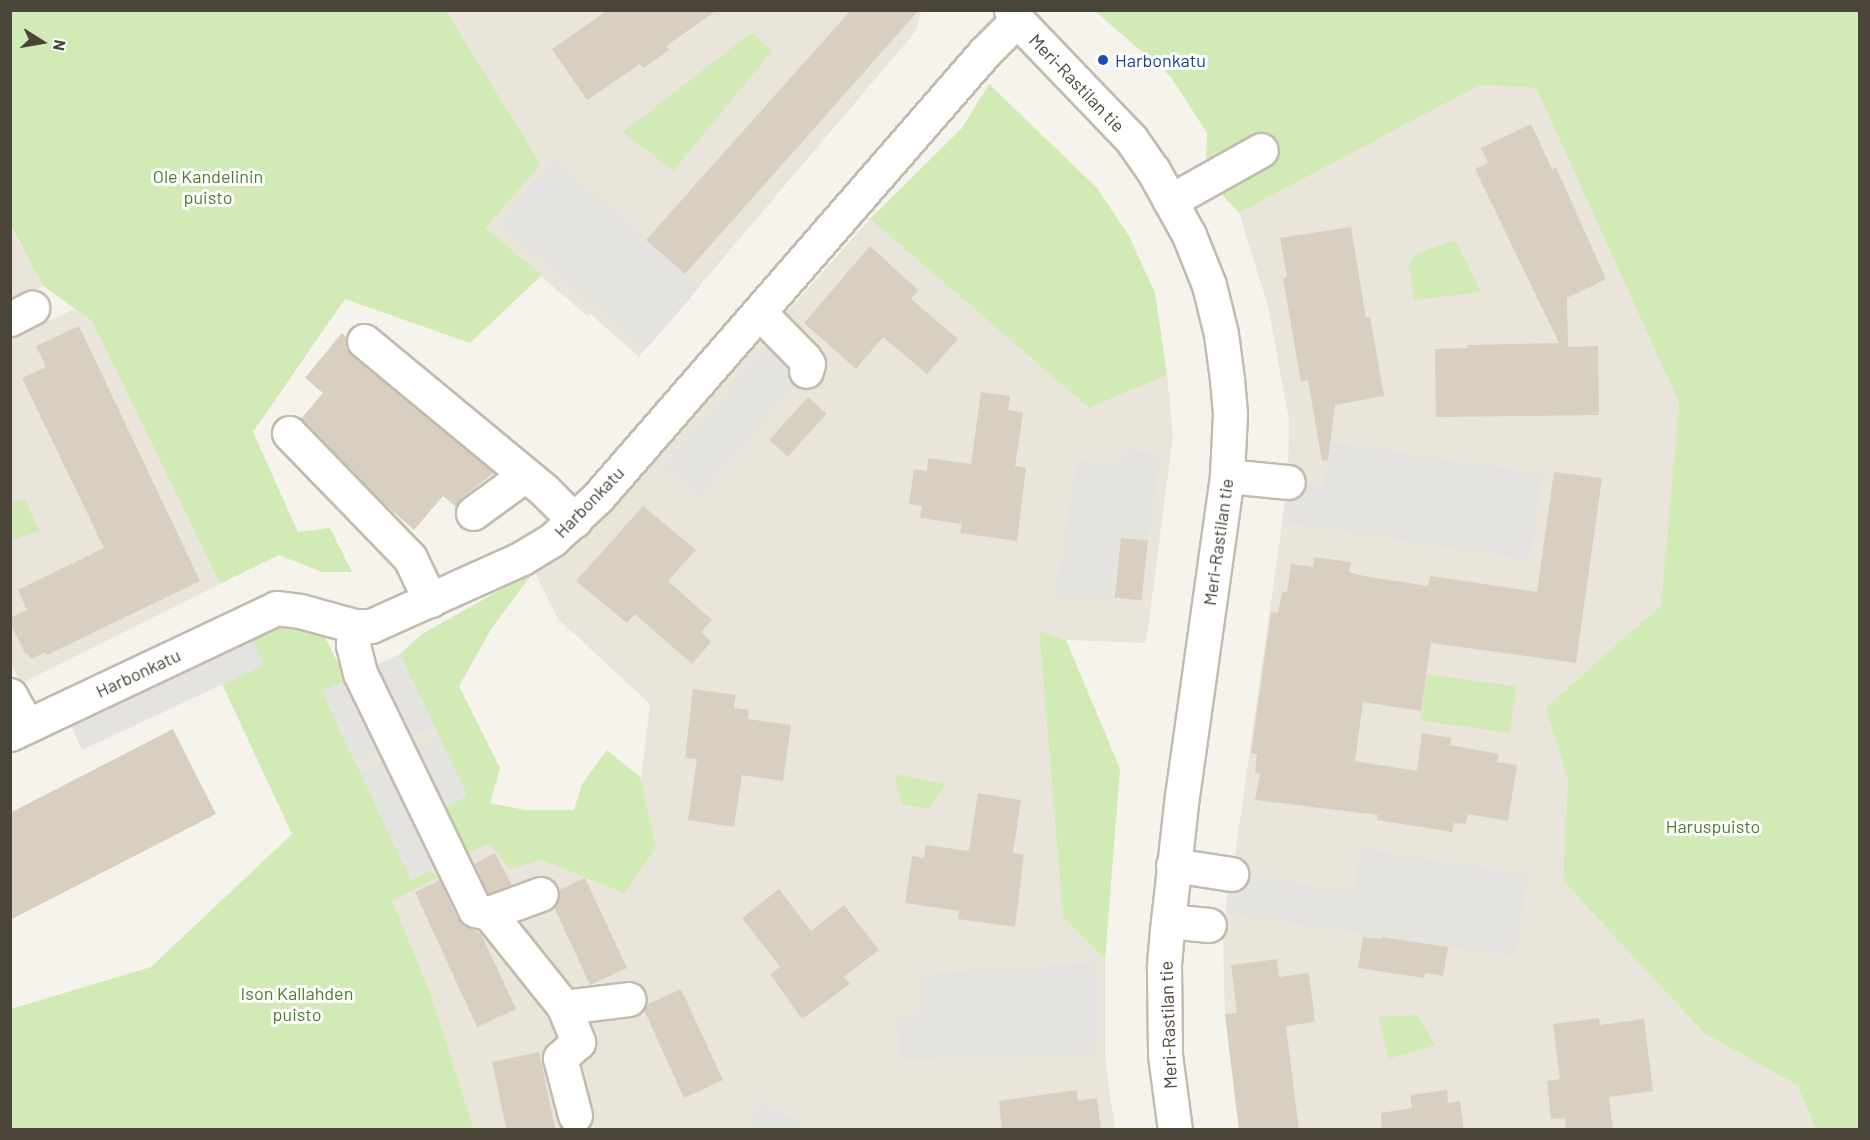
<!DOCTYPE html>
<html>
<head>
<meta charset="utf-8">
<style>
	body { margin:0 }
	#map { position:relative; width:1870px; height:1140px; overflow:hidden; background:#f6f3ec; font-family:Barlow,sans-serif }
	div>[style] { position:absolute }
	.residential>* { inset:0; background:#eae5da }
	.green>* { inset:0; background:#d2eab5; transform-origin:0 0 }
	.parking>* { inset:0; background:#e5e3e0; transform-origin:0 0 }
	.building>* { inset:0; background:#d8cfc1; transform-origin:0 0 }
	.roads { filter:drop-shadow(2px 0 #c2bbae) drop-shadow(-2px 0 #c2bbae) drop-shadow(0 2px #c2bbae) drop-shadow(0 -2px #c2bbae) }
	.minor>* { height:33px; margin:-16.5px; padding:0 16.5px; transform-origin:16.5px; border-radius:16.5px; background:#fff }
	.dots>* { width:16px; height:16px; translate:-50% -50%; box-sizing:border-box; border:3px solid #fff; border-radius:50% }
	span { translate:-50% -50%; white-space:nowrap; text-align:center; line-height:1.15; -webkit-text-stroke:6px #fff; paint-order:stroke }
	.transit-label { font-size:18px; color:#164399 }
	.left { translate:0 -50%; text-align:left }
	.street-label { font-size:18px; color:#4b4439 }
	.park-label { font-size:18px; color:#4a7f2a }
	.frame { position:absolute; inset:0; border:12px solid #4b4439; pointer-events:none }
	.north { position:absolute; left:12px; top:12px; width:60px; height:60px; -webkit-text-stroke:4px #fff; paint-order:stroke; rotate:101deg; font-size:16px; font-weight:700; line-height:24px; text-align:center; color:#4b4439 }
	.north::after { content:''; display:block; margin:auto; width:21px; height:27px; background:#4b4439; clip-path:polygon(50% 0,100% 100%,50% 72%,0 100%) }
</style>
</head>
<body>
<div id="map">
	<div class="residential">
		<i style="clip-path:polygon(446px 11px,921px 11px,916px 31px,639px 357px,590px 314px,588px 317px,486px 228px,541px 164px)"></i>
		<i style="clip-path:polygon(1480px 85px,1536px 88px,1679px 403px,1661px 605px,1545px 708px,1568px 779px,1563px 881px,1704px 1033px,1797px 1085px,1816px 1129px,1239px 1129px,1225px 1014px,1223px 940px,1288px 482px,1289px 420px,1268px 306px,1239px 213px)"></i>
		<i style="clip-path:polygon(870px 219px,1089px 408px,1167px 375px,1173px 437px,1146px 643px,1066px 640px,1039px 632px,1063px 918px,1105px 960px,1105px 1058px,1115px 1129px,474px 1129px,430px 992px,305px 699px,400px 654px,462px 783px,508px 820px,634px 839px,650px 704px,558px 619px,534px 571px,547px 567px,599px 522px)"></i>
		<i style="clip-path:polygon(10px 226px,43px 286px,11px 302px,10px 302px)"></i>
		<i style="clip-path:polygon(74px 309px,92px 321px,220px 584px,22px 683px,11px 664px,11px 339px)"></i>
	</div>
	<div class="green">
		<i style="clip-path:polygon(10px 11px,446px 11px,541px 164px,486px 228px,542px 275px,470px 343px,345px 299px,253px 432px,298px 532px,330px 528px,352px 572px,322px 572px,279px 555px,220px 584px,92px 321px,43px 286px,11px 226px)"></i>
		<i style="clip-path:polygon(1095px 11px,1859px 11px,1859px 1129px,1816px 1129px,1797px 1085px,1704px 1033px,1563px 881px,1568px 779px,1545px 708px,1661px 605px,1679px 403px,1536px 88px,1480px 85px,1239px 213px,1216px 188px,1206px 167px,1207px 133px,1171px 77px)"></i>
		<i style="clip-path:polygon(752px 32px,772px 51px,673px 171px,623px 132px)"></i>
		<i style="clip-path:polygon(989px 84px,1097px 188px,1129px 236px,1155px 293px,1167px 375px,1089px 408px,870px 219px,962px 128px)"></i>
		<i style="clip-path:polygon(1455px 240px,1481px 292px,1414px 300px,1409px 263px,1417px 254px)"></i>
		<i style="clip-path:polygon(25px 499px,39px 531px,11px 540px,11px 501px)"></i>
		<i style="clip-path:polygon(534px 571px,492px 628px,459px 686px,500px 768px,490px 803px,525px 810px,574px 810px,582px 784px,607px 750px,640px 777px,656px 848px,624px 893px,542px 860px,510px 869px,490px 843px,466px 854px,445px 809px,467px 795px,400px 654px,422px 634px)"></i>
		<i style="clip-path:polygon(284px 623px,322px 631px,346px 680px,322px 692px,411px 880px,431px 871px,439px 877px,392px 901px,430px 992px,474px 1129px,11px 1130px,11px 1009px,151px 967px,292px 834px,222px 684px,263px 665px,251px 637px)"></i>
		<i style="clip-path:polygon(1039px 631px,1066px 640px,1120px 769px,1105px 960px,1063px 918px)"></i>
		<i style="left:1427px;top:674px;width:90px;height:47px;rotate:8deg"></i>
		<i style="clip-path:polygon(894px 774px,946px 784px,929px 809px,902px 804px)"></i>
		<i style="clip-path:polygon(1417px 1015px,1435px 1045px,1389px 1059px,1378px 1017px)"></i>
	</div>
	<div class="parking">
		<i style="left:554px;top:159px;width:194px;height:85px;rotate:41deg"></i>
		<i style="left:767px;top:347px;width:46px;height:157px;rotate:41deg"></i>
		<i style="clip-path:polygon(1331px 442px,1543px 474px,1530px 560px,1282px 522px,1288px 482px,1323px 487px)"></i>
		<i style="clip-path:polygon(1128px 449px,1160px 454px,1148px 541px,1121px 538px,1112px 597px,1096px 602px,1055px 597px,1077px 460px,1116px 464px,1118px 458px)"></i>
		<i style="clip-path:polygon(245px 622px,264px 665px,82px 750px,70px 724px)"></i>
		<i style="clip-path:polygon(400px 654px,434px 725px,413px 736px,413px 744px,421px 744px,439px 736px,467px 795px,445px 809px,466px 854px,411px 880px,361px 774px,380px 763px,382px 754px,374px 753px,355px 762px,322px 691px)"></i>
		<i style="clip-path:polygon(1360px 848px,1528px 875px,1515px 957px,1225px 913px,1231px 874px,1354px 891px)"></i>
		<i style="clip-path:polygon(1098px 962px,1098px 1054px,899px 1060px,898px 1017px,919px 1016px,921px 974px)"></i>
		<i style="clip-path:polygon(761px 1102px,812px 1129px,747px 1129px)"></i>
	</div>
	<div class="building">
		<i style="clip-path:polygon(608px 10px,717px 10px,666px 46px,669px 50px,643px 68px,640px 64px,587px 100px,552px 49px)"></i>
		<i style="clip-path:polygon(851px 10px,919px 10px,685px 274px,646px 240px)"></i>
		<i style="clip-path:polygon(1531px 124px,1552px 169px,1556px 167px,1606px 279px,1567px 298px,1568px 347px,1598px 346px,1599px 415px,1436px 417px,1435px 349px,1467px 348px,1467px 345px,1559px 343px,1475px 169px,1488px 163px,1481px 148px)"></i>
		<i style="clip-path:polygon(1351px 227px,1366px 318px,1370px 317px,1384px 396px,1335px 405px,1328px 460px,1322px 461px,1308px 380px,1301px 382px,1283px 278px,1287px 277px,1280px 238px)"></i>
		<i style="clip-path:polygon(870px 246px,918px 290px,911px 299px,958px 339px,927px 374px,883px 337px,856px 369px,804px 323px)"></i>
		<i style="clip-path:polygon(79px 326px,200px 581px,47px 655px,46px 652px,31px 659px,28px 654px,26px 655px,10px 623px,10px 618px,27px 610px,18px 590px,104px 548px,22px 378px,46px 367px,36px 346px)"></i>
		<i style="clip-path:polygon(342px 333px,346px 337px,346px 347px,352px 355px,494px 473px,462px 498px,456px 507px,443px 496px,414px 530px,382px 502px,301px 419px,323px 393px,305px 378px)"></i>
		<i style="clip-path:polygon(981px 392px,1010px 396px,1008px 410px,1023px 413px,1015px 466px,1026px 468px,1017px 541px,960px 533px,962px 524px,920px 518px,922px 506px,909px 504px,914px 469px,927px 471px,928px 458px,971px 464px)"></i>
		<i style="left:808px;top:397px;width:25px;height:58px;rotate:42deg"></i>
		<i style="clip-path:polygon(1554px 472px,1602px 478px,1576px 663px,1431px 643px,1421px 711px,1363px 702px,1355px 761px,1417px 771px,1422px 733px,1452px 738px,1450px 745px,1499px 754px,1497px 762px,1517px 765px,1508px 821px,1468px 814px,1466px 824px,1454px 823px,1452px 832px,1377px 820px,1378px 815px,1255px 800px,1260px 774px,1255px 773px,1257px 754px,1251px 753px,1271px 612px,1278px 613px,1282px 592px,1287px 592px,1291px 564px,1313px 567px,1314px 557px,1351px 562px,1349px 572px,1364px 576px,1428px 586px,1430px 576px,1537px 592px)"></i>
		<i style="clip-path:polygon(643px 506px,696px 550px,668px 581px,712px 620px,701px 632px,711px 642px,692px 664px,635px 614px,627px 623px,576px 581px)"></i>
		<i style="left:1121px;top:538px;width:27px;height:60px;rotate:6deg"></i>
		<i style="clip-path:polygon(693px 689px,736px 695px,734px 708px,749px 710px,748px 719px,791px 725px,783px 781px,742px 775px,734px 827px,688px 820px,697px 759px,685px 758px)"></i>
		<i style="clip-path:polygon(173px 729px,216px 814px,10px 920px,10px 813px)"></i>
		<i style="clip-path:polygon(978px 793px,1021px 800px,1013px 853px,1024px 855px,1015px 927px,958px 919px,959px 911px,905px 903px,912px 856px,924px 858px,926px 845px,969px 851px)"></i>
		<i style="left:495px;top:853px;width:36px;height:25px;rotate:62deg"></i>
		<i style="clip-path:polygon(585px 878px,627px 968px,590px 985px,554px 907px,559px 898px,559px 890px)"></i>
		<i style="clip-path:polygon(440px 880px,458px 919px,464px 925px,481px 934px,516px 1009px,477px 1027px,415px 892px)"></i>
		<i style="clip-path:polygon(779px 889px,811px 931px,844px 905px,879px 950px,844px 977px,850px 984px,802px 1019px,770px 974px,780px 967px,742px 918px)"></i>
		<i style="clip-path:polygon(1363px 937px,1381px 939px,1382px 937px,1448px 947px,1443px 976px,1425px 973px,1424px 978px,1358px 968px)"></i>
		<i style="clip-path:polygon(1277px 959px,1279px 977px,1309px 973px,1315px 1022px,1286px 1026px,1299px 1130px,1239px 1130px,1225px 1014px,1237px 1013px,1231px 965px)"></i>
		<i style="clip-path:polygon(681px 989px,723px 1080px,684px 1098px,644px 1010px,646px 1005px)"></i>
		<i style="clip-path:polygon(1599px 1018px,1600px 1025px,1644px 1019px,1653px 1091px,1609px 1097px,1613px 1130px,1566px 1130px,1565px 1118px,1551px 1119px,1547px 1081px,1560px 1079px,1553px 1024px)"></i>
		<i style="left:539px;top:1052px;width:80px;height:48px;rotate:78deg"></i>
		<i style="clip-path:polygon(1077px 1090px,1078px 1101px,1097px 1098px,1101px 1130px,1002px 1130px,999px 1101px)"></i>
		<i style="clip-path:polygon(1447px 1090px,1448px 1103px,1460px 1101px,1464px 1130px,1382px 1130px,1381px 1113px,1412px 1108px,1410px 1095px)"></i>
	</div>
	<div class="roads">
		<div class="minor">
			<i style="left:1011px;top:10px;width:12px;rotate:59deg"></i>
			<i style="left:1017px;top:20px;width:165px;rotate:46.2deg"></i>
			<i style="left:1131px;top:139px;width:38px;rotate:55deg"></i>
			<i style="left:1153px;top:170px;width:74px;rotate:61deg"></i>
			<i style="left:1189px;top:235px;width:54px;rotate:68.2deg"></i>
			<i style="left:1209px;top:285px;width:50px;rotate:76.2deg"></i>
			<i style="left:1221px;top:334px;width:45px;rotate:82.4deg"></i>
			<i style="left:1227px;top:379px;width:35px;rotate:85deg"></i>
			<i style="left:1230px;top:414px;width:62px;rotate:92.8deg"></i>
			<i style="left:1227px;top:476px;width:322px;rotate:98deg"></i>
			<i style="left:1182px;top:795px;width:136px;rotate:96.3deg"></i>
			<i style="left:1167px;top:930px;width:37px;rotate:95deg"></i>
			<i style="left:1164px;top:967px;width:88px;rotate:89.3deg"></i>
			<i style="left:1165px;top:1055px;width:76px;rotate:82.4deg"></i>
			<i style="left:1170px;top:201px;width:104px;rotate:-29.3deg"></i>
			<i style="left:759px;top:312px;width:64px;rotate:45.6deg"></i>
			<i style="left:804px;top:358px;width:7px;rotate:56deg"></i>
			<i style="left:808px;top:364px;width:7px;rotate:106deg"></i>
			<i style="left:10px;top:319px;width:25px;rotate:-27deg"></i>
			<i style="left:364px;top:341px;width:235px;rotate:39.6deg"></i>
			<i style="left:545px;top:491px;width:42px;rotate:45deg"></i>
			<i style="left:289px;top:433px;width:174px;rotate:45.9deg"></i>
			<i style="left:410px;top:558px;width:47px;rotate:64.5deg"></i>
			<i style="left:1227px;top:476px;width:61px;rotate:5.6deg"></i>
			<i style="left:473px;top:513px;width:64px;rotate:-36.2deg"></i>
			<i style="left:355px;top:626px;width:19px;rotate:96deg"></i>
			<i style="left:353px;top:645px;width:29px;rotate:76deg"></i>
			<i style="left:360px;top:673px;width:263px;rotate:64.1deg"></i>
			<i style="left:475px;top:910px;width:14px;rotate:12deg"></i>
			<i style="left:489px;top:913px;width:55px;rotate:-20.1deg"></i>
			<i style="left:10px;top:695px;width:35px;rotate:61deg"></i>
			<i style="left:10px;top:734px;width:294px;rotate:-25.3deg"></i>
			<i style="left:276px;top:608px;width:24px;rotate:7deg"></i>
			<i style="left:300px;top:611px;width:57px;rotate:15.3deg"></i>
			<i style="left:355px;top:626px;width:16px"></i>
			<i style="left:371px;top:626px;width:166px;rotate:-24.2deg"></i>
			<i style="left:522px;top:558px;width:35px;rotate:-31deg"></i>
			<i style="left:552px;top:540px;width:63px;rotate:-43.1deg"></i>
			<i style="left:598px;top:497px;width:590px;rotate:-48.99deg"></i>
			<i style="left:985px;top:52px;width:45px;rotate:-45deg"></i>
			<i style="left:1173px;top:865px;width:59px;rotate:8.8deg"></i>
			<i style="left:489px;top:913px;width:120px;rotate:51.4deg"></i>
			<i style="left:564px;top:1007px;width:65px;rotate:-7deg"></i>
			<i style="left:1168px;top:921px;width:41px;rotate:5.6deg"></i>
			<i style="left:564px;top:1007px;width:38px;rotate:68deg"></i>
			<i style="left:578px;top:1042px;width:24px;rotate:138deg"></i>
			<i style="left:560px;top:1058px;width:59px;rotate:75.3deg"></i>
		</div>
	</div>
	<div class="dots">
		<i style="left:1103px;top:60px;background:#1a4fb4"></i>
	</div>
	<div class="transit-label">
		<span class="left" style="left:1115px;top:60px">Harbonkatu</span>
	</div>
	<div class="street-label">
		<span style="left:1077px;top:83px;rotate:46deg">Meri-Rastilan tie</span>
		<span style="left:589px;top:502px;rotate:-46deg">Harbonkatu</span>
		<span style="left:1218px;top:542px;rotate:-82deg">Meri-Rastilan tie</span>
		<span style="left:138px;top:673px;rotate:-25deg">Harbonkatu</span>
		<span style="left:1168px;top:1025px;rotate:-92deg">Meri-Rastilan tie</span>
	</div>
	<div class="park-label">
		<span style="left:208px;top:187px">Ole Kandelinin<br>puisto</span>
		<span style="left:1713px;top:826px">Haruspuisto</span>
		<span style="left:297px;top:1004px">Ison Kallahden<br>puisto</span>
	</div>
	<div class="frame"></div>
	<div class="north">N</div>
</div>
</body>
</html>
